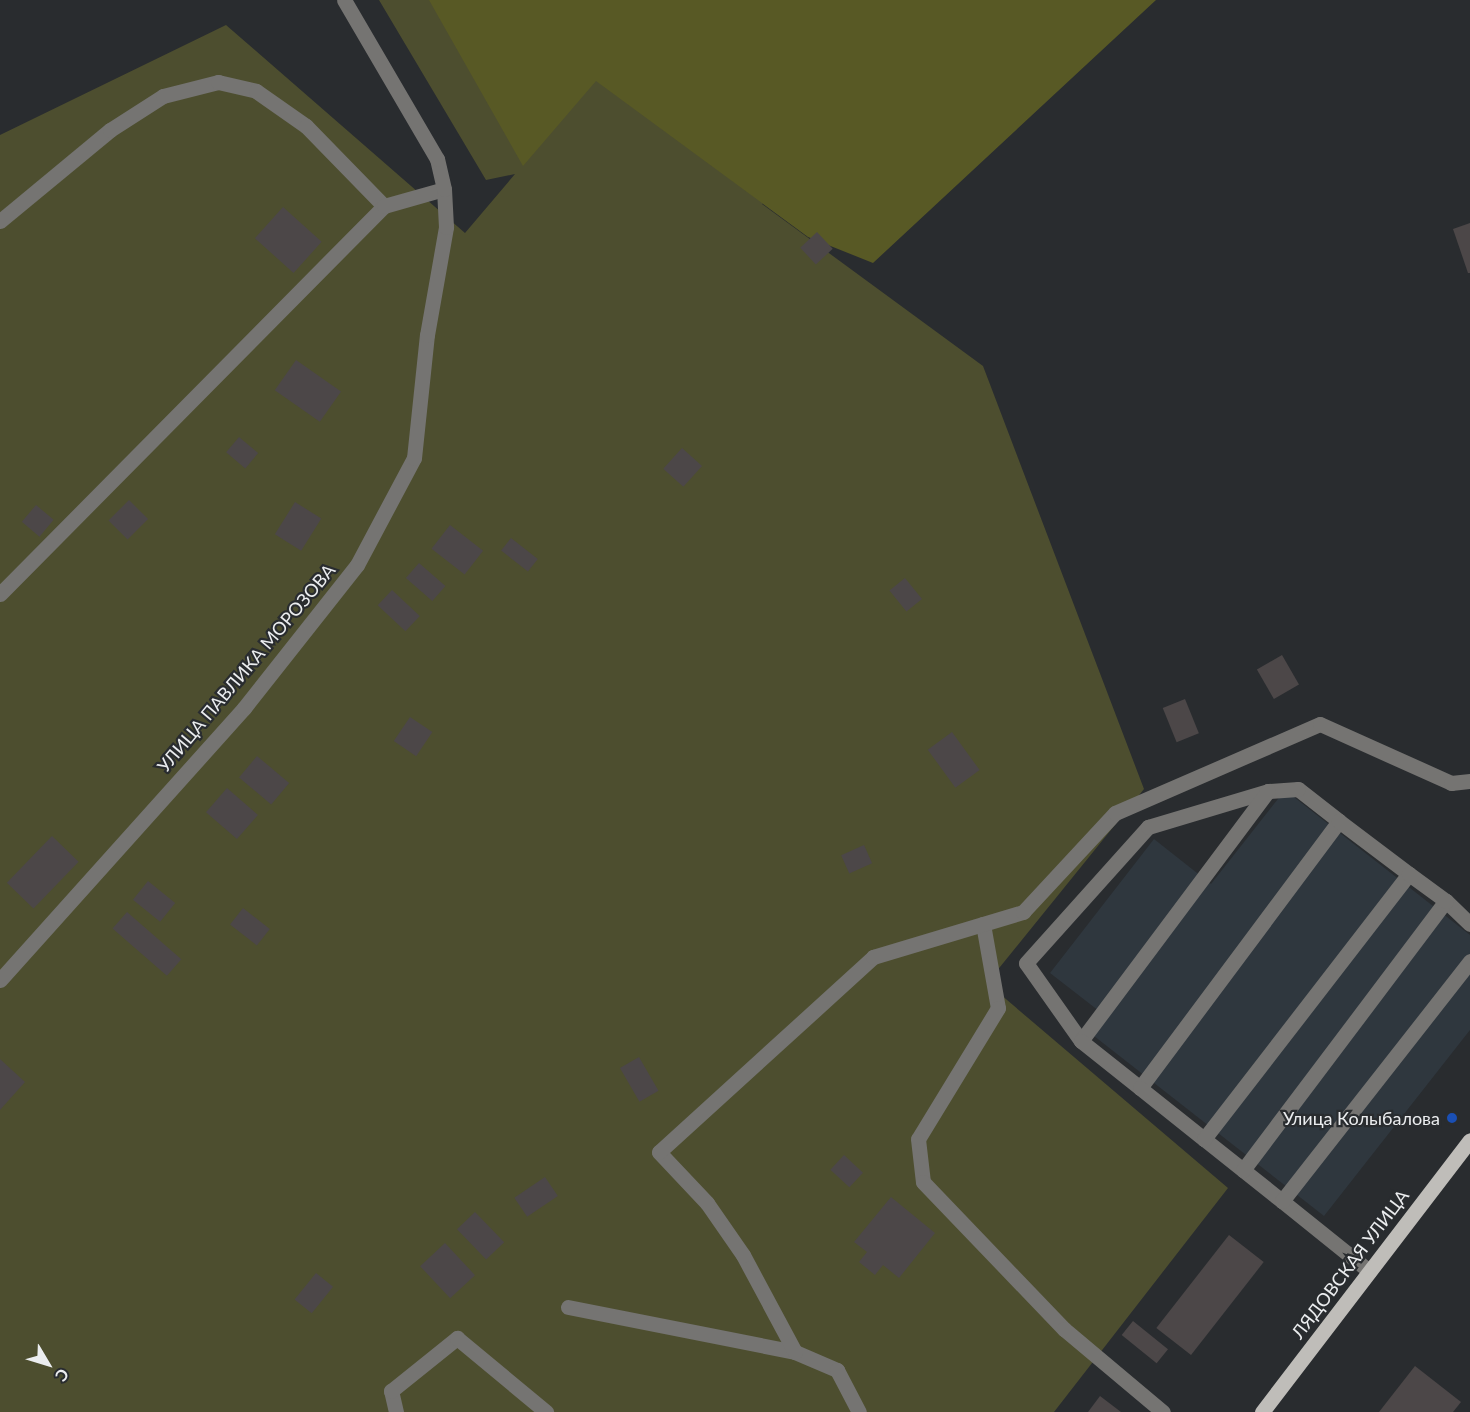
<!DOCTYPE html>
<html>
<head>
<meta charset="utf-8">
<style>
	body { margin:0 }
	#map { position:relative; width:1470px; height:1412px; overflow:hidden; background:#292c2f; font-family:Lato,sans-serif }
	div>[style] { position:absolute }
	.built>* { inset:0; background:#2f373e }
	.green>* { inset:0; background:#4d4e2f }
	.forest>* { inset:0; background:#585925 }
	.building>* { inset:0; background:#4c4748; transform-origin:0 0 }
	.minor>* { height:15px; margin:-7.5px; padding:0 7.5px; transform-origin:7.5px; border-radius:7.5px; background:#757472 }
	.major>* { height:15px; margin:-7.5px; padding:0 7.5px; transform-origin:7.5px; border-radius:7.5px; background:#bfbdb9 }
	.dots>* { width:16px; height:16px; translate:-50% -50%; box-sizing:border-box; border:3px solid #292c2f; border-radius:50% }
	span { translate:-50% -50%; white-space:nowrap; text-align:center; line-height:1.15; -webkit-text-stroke:4.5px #292c2f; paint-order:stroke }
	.street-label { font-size:18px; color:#ebedef }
	.poi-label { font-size:18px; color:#ebedef }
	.right { translate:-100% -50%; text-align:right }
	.north { position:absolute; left:18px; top:1334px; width:60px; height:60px; -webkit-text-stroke:4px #292c2f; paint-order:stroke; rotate:128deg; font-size:16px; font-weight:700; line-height:24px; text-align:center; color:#ebedef }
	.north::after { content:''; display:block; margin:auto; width:21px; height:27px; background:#ebedef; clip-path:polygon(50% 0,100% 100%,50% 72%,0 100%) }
</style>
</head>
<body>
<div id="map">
	<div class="built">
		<i style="clip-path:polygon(1285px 790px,1470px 935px,1470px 1030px,1324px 1216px,1094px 1036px,1108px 1018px,1050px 973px,1154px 839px,1211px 884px)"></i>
	</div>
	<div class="green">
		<i style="clip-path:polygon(379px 0,1121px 0,762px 204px,983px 366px,1144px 789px,987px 983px,1228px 1188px,1054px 1412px,0 1412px,0 135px,226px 25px,465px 233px,515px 174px,486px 180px)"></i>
	</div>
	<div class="forest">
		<i style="clip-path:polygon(429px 0,1156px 0,873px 263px,808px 237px,596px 81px,523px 166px)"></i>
	</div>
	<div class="building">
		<i style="left:283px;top:207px;width:52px;height:42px;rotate:42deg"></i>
		<i style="clip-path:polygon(1470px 223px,1470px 273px,1468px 273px,1453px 229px)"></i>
		<i style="left:817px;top:232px;width:23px;height:23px;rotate:47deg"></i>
		<i style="left:296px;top:360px;width:55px;height:37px;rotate:35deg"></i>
		<i style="left:239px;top:437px;width:25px;height:20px;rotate:40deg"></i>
		<i style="left:682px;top:448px;width:27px;height:28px;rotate:42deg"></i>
		<i style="left:129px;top:500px;width:27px;height:29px;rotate:45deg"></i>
		<i style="left:295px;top:502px;width:31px;height:38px;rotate:32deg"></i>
		<i style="left:36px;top:505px;width:23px;height:22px;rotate:40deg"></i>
		<i style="left:450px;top:525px;width:42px;height:30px;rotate:38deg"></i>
		<i style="left:511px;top:538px;width:34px;height:16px;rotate:38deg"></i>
		<i style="left:419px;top:563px;width:35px;height:20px;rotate:41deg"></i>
		<i style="left:905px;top:578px;width:27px;height:20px;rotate:51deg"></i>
		<i style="left:392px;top:590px;width:38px;height:21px;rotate:43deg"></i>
		<i style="left:1282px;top:655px;width:34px;height:29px;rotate:60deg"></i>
		<i style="left:1185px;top:699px;width:37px;height:24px;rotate:68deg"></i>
		<i style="left:410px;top:717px;width:27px;height:29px;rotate:34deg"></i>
		<i style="left:952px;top:732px;width:47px;height:30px;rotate:54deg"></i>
		<i style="left:257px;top:756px;width:42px;height:28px;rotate:40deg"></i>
		<i style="left:227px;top:788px;width:41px;height:32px;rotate:41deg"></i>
		<i style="left:52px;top:836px;width:37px;height:65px;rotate:44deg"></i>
		<i style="left:864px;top:845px;width:20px;height:25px;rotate:66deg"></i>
		<i style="left:148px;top:881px;width:35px;height:24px;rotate:39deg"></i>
		<i style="left:243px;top:908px;width:34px;height:21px;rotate:38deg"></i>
		<i style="left:127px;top:912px;width:72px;height:22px;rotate:41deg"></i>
		<i style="left:639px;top:1057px;width:39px;height:22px;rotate:60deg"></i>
		<i style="clip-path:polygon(0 1059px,25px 1082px,0 1110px)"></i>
		<i style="left:844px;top:1155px;width:26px;height:20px;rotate:43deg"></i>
		<i style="left:545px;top:1177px;width:23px;height:37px;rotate:56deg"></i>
		<i style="clip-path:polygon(891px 1197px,935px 1233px,899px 1278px,883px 1265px,875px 1275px,859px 1262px,867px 1252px,854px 1242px)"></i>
		<i style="left:475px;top:1212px;width:42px;height:25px;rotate:46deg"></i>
		<i style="left:1229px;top:1235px;width:44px;height:118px;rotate:38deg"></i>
		<i style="left:445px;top:1243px;width:44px;height:34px;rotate:47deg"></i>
		<i style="left:316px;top:1273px;width:22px;height:34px;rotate:39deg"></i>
		<i style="left:1133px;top:1321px;width:45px;height:18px;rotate:39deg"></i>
		<i style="clip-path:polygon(1415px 1366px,1461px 1402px,1453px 1412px,1379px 1412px)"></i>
		<i style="clip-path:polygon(1100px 1396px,1121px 1412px,1088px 1412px)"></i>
	</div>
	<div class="minor">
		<i style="left:0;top:221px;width:143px;rotate:-39.6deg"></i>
		<i style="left:110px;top:130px;width:63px;rotate:-32.7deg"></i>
		<i style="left:163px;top:96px;width:57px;rotate:-14.3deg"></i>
		<i style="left:218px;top:82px;width:39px;rotate:13deg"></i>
		<i style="left:256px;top:91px;width:61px;rotate:35deg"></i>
		<i style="left:306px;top:126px;width:112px;rotate:45.7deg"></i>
		<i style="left:0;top:594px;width:546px;rotate:-45.3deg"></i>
		<i style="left:384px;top:206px;width:62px;rotate:-15.8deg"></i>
		<i style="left:1446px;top:901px;width:33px;rotate:44deg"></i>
		<i style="left:983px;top:924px;width:85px;rotate:79.9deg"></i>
		<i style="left:998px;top:1008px;width:153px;rotate:121.4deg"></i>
		<i style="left:918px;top:1139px;width:43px;rotate:83.4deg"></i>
		<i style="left:923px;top:1182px;width:204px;rotate:46.2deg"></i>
		<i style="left:1064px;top:1329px;width:129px;rotate:40deg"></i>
		<i style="left:0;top:980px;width:365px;rotate:-48.1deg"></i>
		<i style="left:244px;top:708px;width:182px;rotate:-51.7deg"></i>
		<i style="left:357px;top:565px;width:121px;rotate:-62deg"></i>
		<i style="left:414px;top:458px;width:124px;rotate:-84deg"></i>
		<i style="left:427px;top:335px;width:110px;rotate:-80deg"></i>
		<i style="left:446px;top:227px;width:38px;rotate:-93deg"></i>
		<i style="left:444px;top:189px;width:31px;rotate:-103deg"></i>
		<i style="left:437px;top:159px;width:184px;rotate:-120.3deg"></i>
		<i style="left:1081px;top:1041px;width:95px;rotate:-125.2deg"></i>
		<i style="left:1026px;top:963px;width:183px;rotate:-48.1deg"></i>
		<i style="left:1148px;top:827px;width:125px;rotate:-16.7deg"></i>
		<i style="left:1140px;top:1088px;width:333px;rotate:-53.3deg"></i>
		<i style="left:1339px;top:821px;width:52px;rotate:-142deg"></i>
		<i style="left:1298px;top:789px;width:30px;rotate:176deg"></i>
		<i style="left:1268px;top:791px;width:312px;rotate:126.8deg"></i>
		<i style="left:1081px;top:1041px;width:75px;rotate:38.5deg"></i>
		<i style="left:1140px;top:1088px;width:82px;rotate:38.6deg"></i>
		<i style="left:1204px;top:1139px;width:100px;rotate:38.5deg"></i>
		<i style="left:1282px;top:1201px;width:112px;rotate:38.8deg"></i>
		<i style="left:1204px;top:1139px;width:335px;rotate:-52.3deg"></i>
		<i style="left:1409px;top:874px;width:88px;rotate:-142.9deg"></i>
		<i style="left:1243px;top:1170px;width:337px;rotate:-53deg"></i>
		<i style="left:1446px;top:901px;width:46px;rotate:-143.9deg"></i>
		<i style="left:1282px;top:1201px;width:305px;rotate:-51.9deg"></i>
		<i style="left:568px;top:1307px;width:231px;rotate:11.2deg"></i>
		<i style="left:795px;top:1352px;width:46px;rotate:23.2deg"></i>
		<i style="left:837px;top:1370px;width:47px;rotate:62.4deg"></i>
		<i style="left:795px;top:1352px;width:110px;rotate:-118.2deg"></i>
		<i style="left:743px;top:1255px;width:63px;rotate:-124.7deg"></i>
		<i style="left:707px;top:1203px;width:70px;rotate:-133.3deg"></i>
		<i style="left:659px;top:1152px;width:290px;rotate:-42.3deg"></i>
		<i style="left:873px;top:957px;width:157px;rotate:-16.7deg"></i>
		<i style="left:1023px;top:912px;width:135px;rotate:-47.1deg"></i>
		<i style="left:1115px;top:813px;width:223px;rotate:-23.5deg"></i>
		<i style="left:1320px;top:724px;width:144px;rotate:24.2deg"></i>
		<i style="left:1451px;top:783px;width:19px;rotate:-6deg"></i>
		<i style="left:396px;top:1412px;width:22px;rotate:-103deg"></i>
		<i style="left:391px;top:1391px;width:85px;rotate:-38.8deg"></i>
		<i style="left:457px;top:1338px;width:116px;rotate:39.7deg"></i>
	</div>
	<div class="major">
		<i style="left:1262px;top:1412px;width:342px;rotate:-52.6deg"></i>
	</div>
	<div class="dots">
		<i style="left:1452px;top:1118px;background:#1a4fb4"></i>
	</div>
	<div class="street-label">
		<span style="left:246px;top:668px;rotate:-50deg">УЛИЦА ПАВЛИКА МОРОЗОВА</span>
		<span style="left:1350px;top:1264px;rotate:-53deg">ЛЯДОВСКАЯ УЛИЦА</span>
	</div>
	<div class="poi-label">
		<span class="right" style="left:1440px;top:1118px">Улица Колыбалова</span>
	</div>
	<div class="north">С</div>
</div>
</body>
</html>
